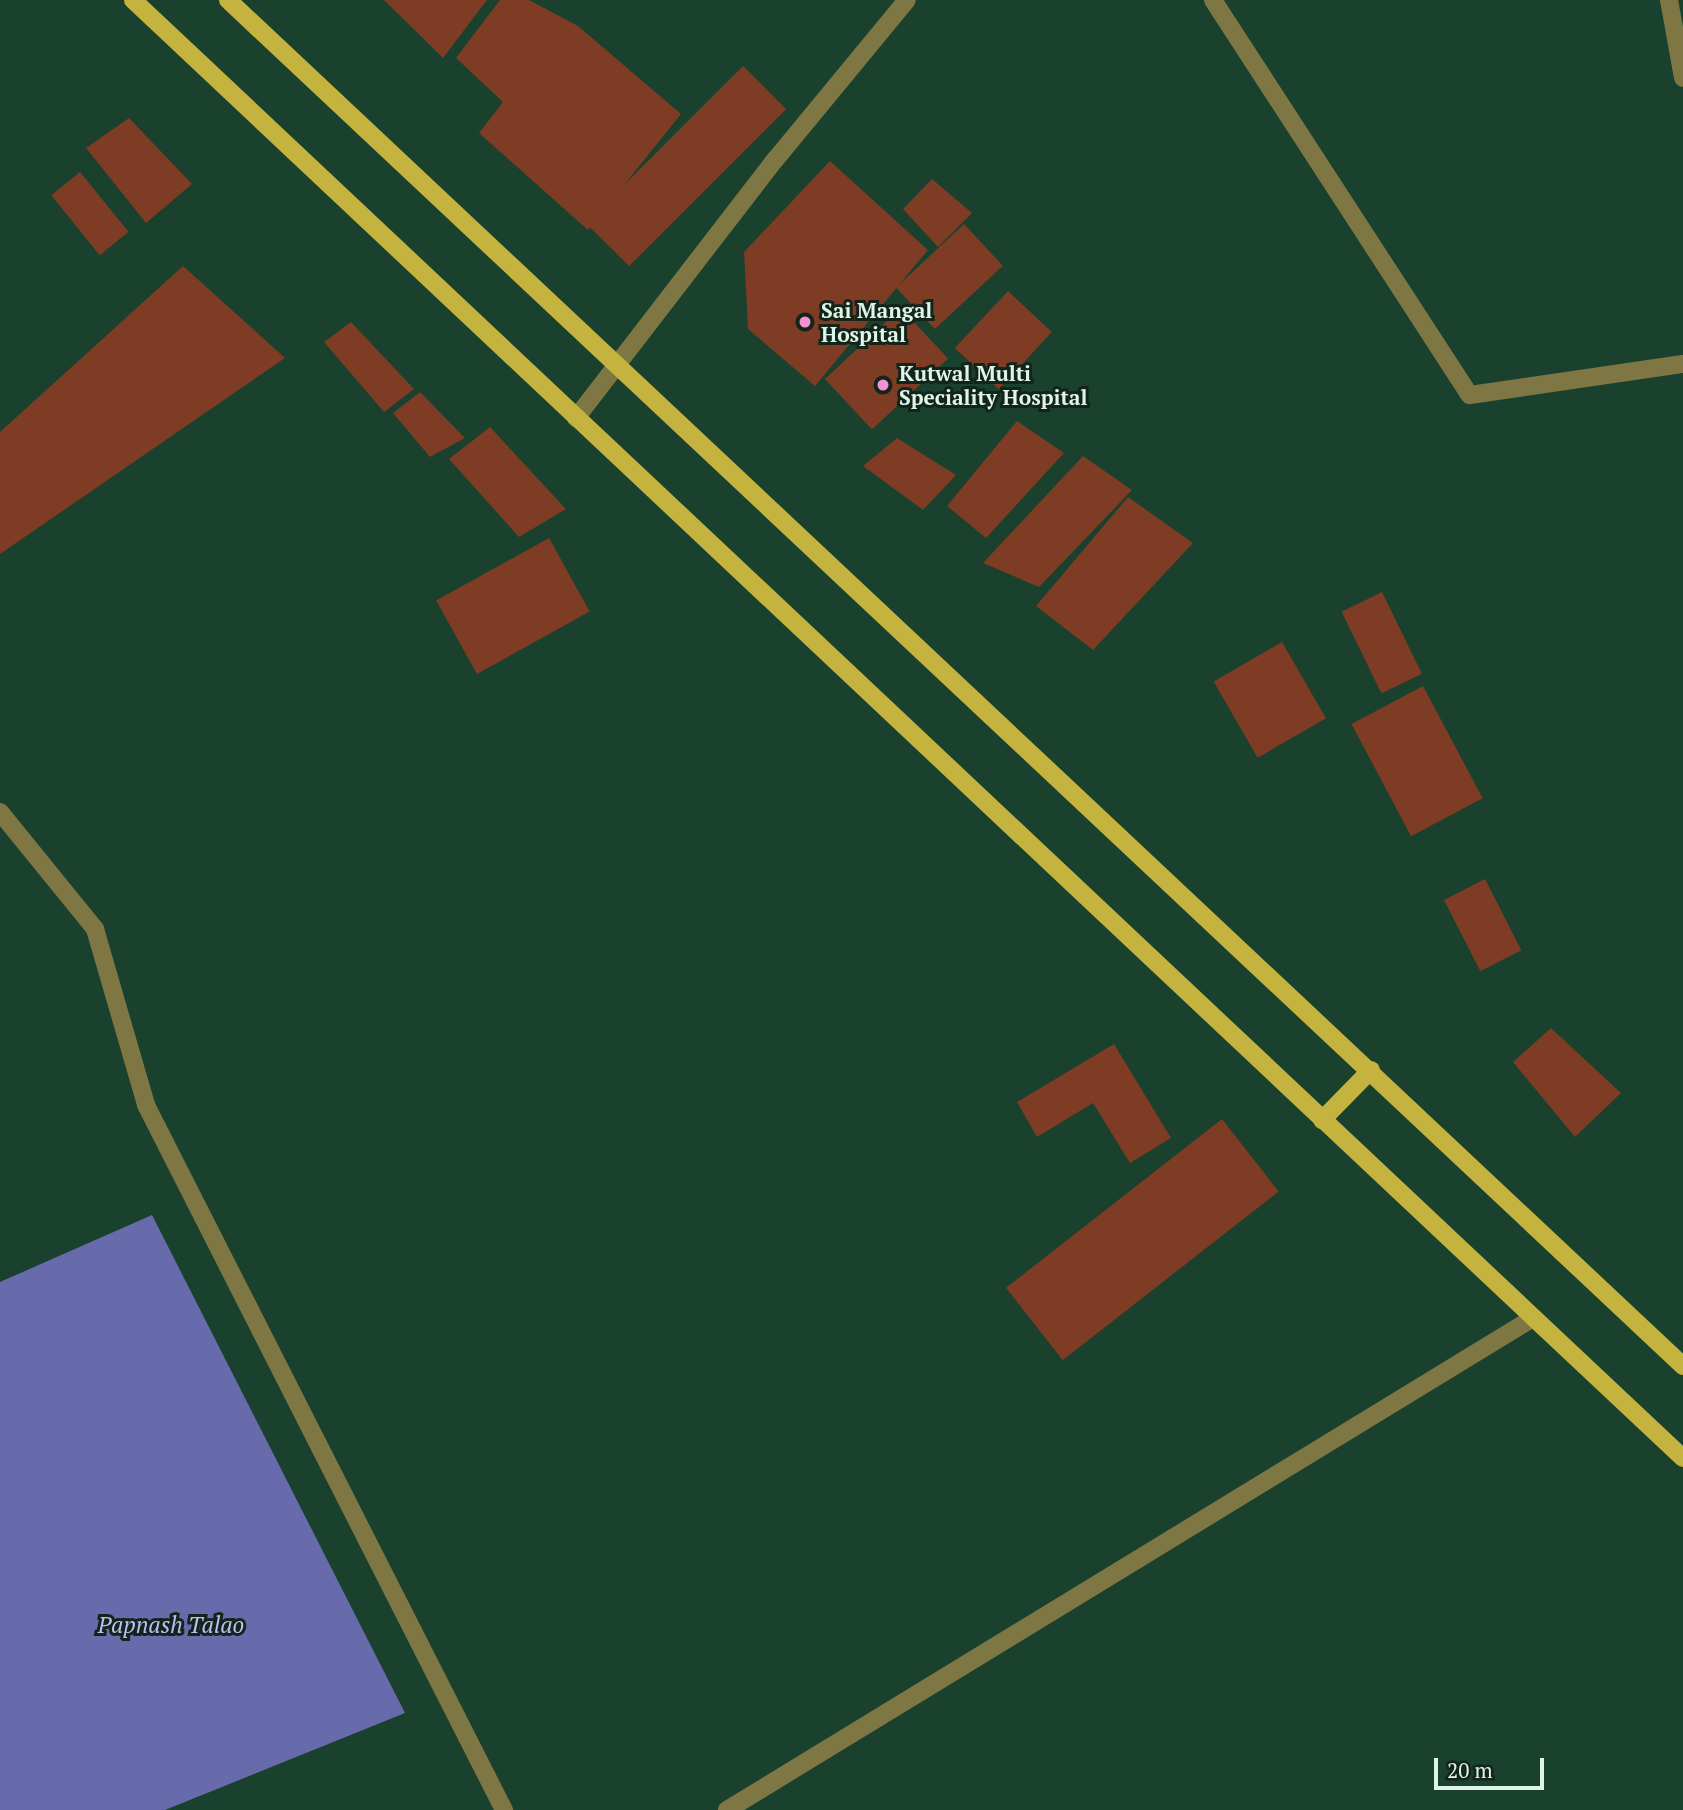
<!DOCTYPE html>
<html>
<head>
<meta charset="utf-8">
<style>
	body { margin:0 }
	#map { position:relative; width:1683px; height:1810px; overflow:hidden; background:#19412e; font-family:"PT Serif",serif }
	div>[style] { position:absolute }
	.water>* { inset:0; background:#686bab }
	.building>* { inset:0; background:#7d3c23; transform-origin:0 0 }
	.minor>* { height:18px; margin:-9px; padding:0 9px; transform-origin:9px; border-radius:9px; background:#7e7744 }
	.tertiary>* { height:18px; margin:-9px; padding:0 9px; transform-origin:9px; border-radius:9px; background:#7e7744 }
	.primary>* { height:18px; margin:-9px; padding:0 9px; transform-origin:9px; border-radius:9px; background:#c4b33f }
	.dots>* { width:19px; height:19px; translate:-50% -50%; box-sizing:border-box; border:4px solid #13241b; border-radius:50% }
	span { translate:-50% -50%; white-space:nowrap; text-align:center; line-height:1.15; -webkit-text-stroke:6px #13241b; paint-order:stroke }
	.poi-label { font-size:21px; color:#dff5e8; font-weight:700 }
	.left { translate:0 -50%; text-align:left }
	.water-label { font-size:23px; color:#babff5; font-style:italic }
	.scale { position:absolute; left:1434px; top:1758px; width:110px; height:32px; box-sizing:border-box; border:4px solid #dff5e8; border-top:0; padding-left:9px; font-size:21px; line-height:24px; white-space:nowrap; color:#dff5e8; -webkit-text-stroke:5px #13241b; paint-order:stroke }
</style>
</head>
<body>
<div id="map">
	<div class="water">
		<i style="clip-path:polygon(152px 1215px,405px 1713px,165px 1810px,0 1810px,0 1282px)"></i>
	</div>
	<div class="building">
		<i style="clip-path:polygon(384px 0,487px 0,443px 58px)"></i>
		<i style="clip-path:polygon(500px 0,529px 0,578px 26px,681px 114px,588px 230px,479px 133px,503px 102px,456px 58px)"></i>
		<i style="left:743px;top:66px;width:61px;height:222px;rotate:45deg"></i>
		<i style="clip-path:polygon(129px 118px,192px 184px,146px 223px,86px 148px)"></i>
		<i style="clip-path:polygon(830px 161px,928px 250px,815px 386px,748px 329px,744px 252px)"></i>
		<i style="left:80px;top:172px;width:77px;height:37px;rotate:51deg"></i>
		<i style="clip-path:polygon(932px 179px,972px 213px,938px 247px,903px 209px)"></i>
		<i style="left:964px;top:224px;width:57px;height:93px;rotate:47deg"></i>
		<i style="clip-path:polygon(183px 266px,285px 358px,0 554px,0 432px)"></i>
		<i style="left:1008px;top:291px;width:60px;height:78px;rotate:43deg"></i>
		<i style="left:901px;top:308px;width:69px;height:104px;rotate:47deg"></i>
		<i style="clip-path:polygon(351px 322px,414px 389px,384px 412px,324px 342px)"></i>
		<i style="clip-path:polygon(420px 392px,465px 438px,430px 457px,393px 413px)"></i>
		<i style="clip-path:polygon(1017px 421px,1064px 453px,986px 538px,947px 506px)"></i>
		<i style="clip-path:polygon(490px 427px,566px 509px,519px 537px,449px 459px)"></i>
		<i style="clip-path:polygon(897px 438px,956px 475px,923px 510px,863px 466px)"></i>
		<i style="clip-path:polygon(1083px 456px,1132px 490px,1039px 587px,983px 563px)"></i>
		<i style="clip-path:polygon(1128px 497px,1193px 543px,1093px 650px,1036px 606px)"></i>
		<i style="left:549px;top:538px;width:84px;height:129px;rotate:61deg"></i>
		<i style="left:1382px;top:592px;width:91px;height:45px;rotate:64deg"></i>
		<i style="left:1282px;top:642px;width:88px;height:79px;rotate:60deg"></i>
		<i style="left:1423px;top:686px;width:127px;height:81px;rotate:62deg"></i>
		<i style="left:1485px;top:879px;width:80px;height:46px;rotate:63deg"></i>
		<i style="clip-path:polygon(1551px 1028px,1621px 1093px,1575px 1137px,1513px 1062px)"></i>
		<i style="clip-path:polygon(1114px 1044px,1171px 1138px,1130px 1163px,1093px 1103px,1037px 1137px,1017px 1102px)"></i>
		<i style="left:1222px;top:1119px;width:92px;height:274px;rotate:52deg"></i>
	</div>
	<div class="minor">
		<i style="left:1213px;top:0;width:471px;rotate:57deg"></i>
		<i style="left:1470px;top:395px;width:215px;rotate:-8.3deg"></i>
		<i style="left:576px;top:418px;width:326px;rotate:-52.4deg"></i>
		<i style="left:775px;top:160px;width:207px;rotate:-50.5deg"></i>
		<i style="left:0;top:812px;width:151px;rotate:50.9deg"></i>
		<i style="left:95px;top:929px;width:183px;rotate:73.8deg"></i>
		<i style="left:146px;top:1105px;width:791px;rotate:63.08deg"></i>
		<i style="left:727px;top:1810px;width:944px;rotate:-31.4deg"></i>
	</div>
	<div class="tertiary">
		<i style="left:1669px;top:0;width:79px;rotate:79.8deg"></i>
	</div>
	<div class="primary">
		<i style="left:133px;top:0;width:2128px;rotate:43.25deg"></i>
		<i style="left:228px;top:0;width:1996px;rotate:43.19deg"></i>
		<i style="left:1322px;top:1120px;width:70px;rotate:-45.6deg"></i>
	</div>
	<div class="dots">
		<i style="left:805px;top:322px;background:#f491d3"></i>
		<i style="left:883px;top:385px;background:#f491d3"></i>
	</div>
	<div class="poi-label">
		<span class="left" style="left:821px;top:322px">Sai Mangal<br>Hospital</span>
		<span class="left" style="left:899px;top:385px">Kutwal Multi<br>Speciality Hospital</span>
	</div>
	<div class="water-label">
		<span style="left:171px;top:1625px">Papnash Talao</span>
	</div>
	<div class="scale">20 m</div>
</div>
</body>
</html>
